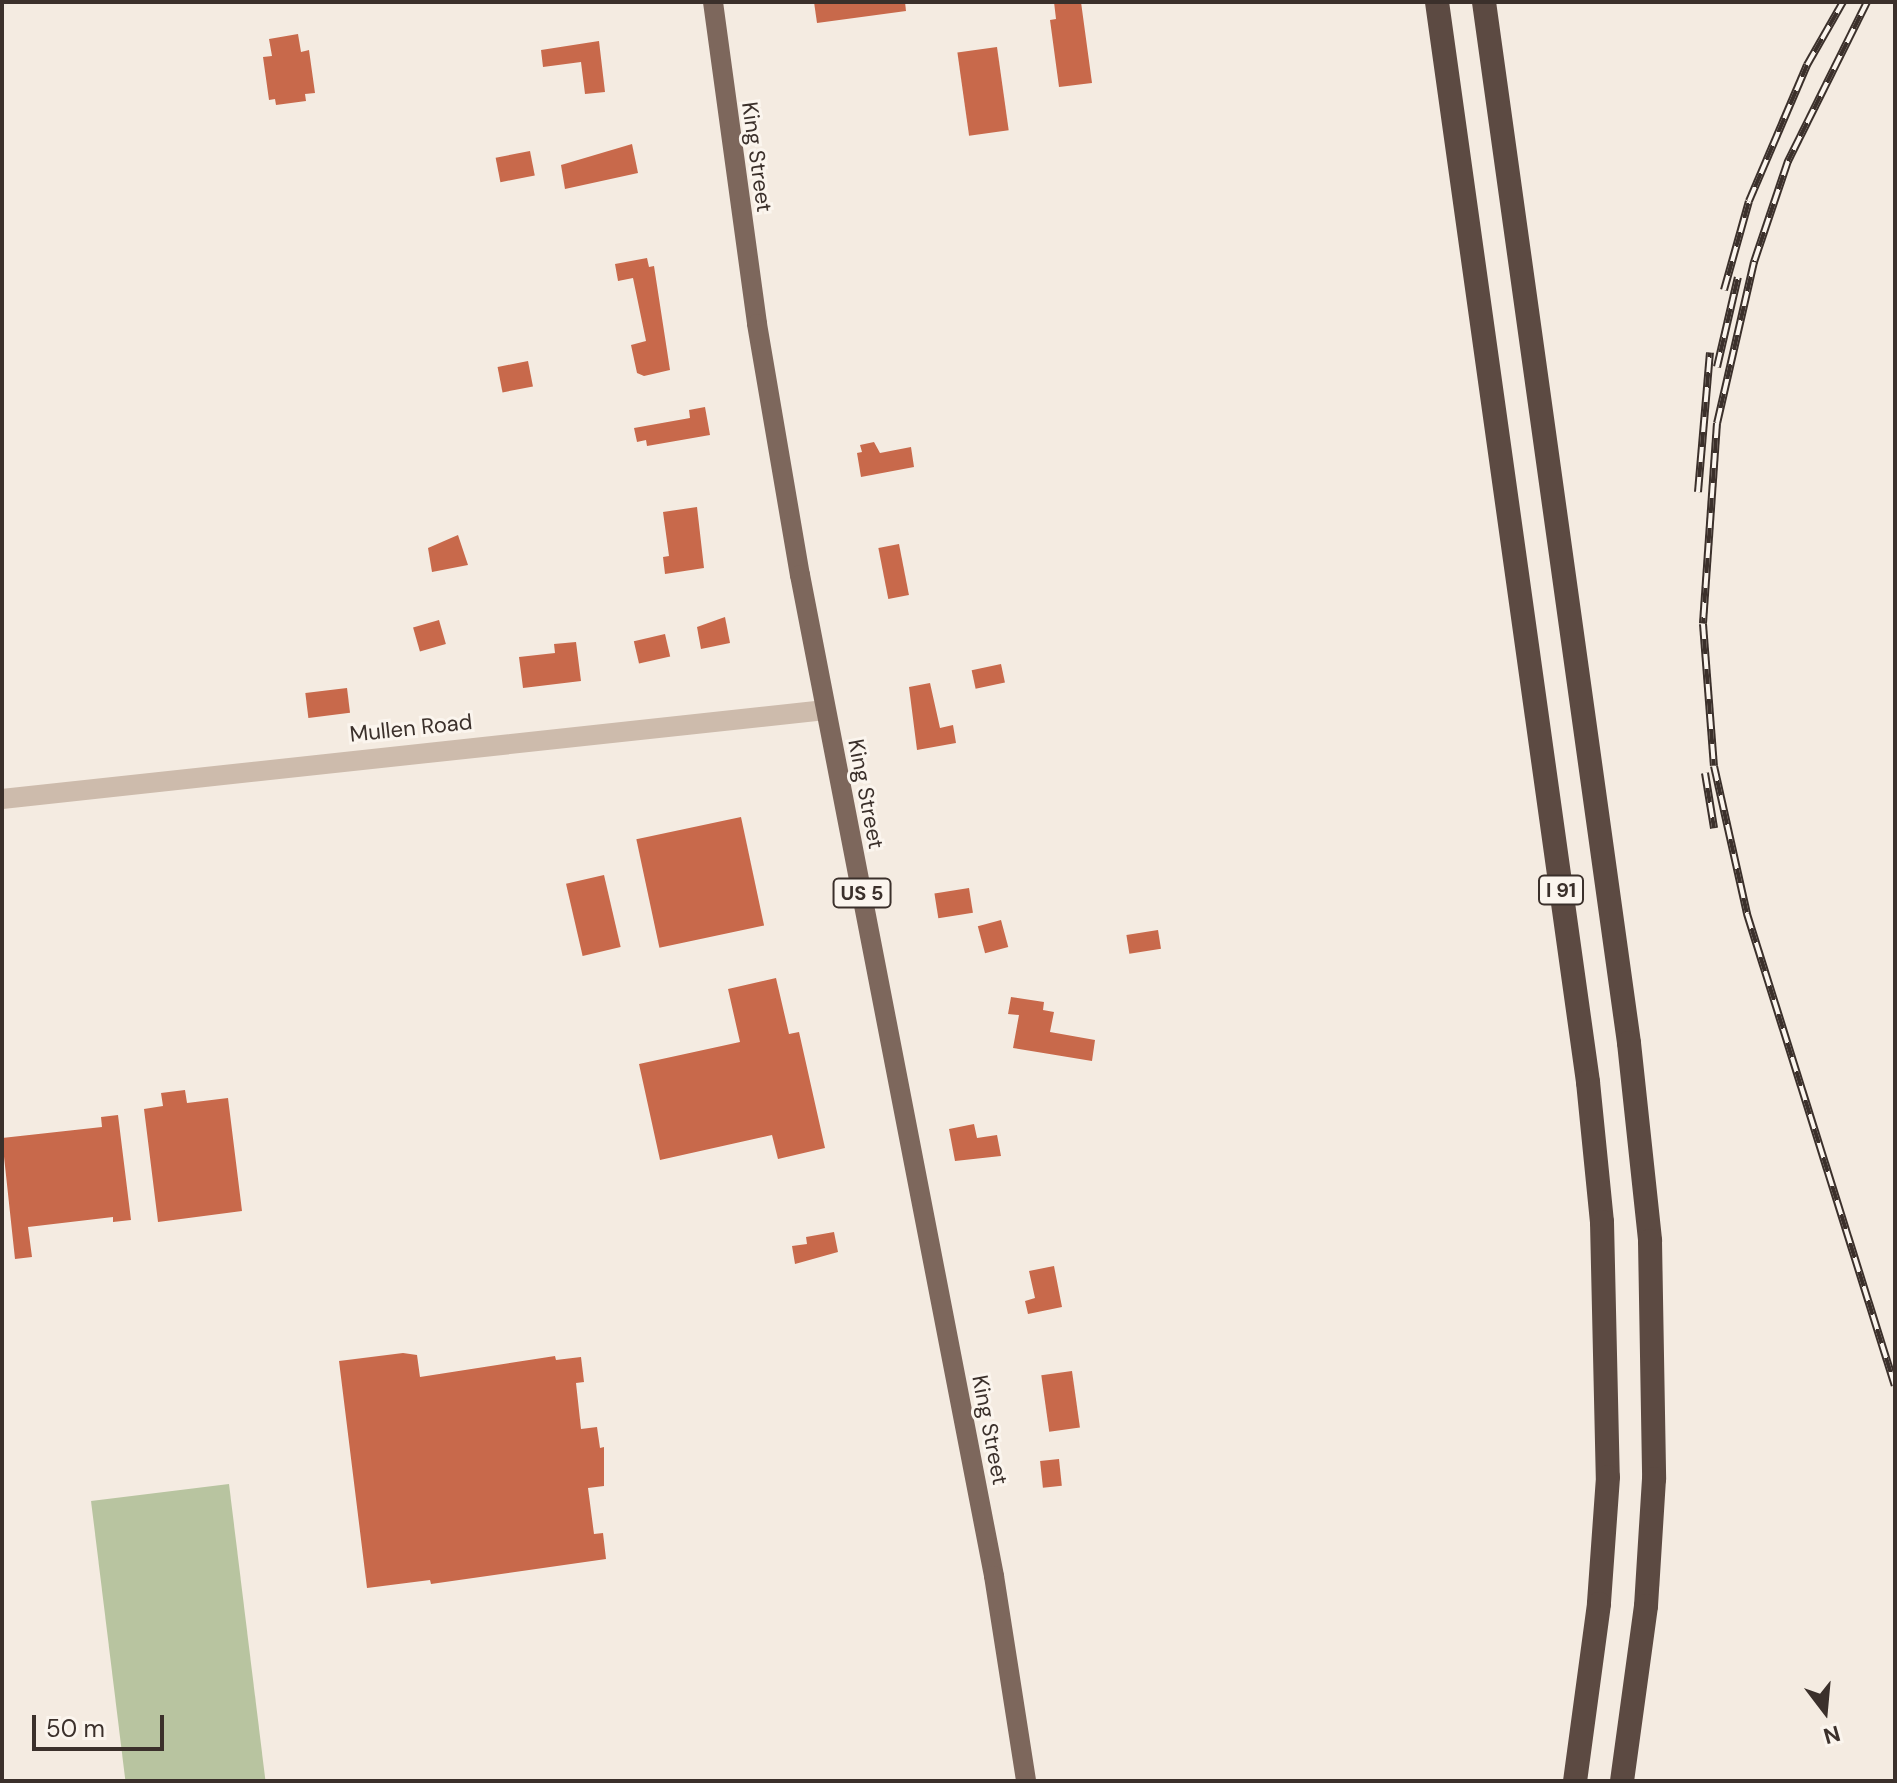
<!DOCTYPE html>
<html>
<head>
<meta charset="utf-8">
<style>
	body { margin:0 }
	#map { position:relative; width:1897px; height:1783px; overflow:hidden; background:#f4ebe1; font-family:"DM Sans",sans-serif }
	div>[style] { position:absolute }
	.green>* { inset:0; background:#b8c4a0; transform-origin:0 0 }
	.building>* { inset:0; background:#c8694b; transform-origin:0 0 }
	.minor>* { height:20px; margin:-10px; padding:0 10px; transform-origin:10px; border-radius:10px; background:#cdbbac }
	.major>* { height:20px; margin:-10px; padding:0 10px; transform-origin:10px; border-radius:10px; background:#7d675c }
	.highway>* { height:24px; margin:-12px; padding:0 12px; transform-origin:12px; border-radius:12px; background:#5c4a42 }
	.rail>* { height:8px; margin-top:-4px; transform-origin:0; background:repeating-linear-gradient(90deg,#fbf5ee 0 15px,#3b302b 0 30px); box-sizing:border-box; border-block:2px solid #3b302b }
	span { translate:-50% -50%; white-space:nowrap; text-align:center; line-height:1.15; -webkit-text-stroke:6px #fbf5ee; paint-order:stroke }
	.shield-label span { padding:2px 6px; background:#fbf5ee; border:2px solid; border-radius:6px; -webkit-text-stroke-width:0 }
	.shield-label { font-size:20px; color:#3b302b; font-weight:700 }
	.street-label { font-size:22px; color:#3b302b }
	.frame { position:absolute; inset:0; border:4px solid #3b302b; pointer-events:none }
	.north { position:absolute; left:1785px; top:1671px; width:80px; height:80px; -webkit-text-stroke:6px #fbf5ee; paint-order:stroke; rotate:164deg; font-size:22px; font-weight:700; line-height:32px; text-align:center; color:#3b302b }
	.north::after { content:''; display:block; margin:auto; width:28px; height:36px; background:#3b302b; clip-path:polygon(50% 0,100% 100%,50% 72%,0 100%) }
	.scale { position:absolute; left:32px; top:1715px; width:132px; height:36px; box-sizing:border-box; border:4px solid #3b302b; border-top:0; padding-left:10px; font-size:24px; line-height:28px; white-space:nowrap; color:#3b302b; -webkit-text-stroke:6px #fbf5ee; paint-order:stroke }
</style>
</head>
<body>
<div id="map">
	<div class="green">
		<i style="left:229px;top:1484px;width:299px;height:139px;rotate:83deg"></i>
	</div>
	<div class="building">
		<i style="clip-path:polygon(814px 2px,905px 2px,906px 11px,817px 23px)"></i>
		<i style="clip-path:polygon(1054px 2px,1081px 2px,1092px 83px,1059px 87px,1050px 20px,1056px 19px)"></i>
		<i style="clip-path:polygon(298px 34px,301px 52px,309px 50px,315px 93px,305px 94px,306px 101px,276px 105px,275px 99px,269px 100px,263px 57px,272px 56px,269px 39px)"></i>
		<i style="clip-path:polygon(599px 41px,605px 92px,585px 94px,581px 62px,543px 67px,541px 50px)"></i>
		<i style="left:997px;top:47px;width:84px;height:40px;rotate:82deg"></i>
		<i style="clip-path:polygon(632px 144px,638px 173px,565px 189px,561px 165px)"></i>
		<i style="left:530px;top:151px;width:25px;height:35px;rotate:79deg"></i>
		<i style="clip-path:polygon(647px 258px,649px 267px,654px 266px,670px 370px,644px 376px,637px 373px,631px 345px,646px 341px,633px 278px,618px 281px,615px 264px)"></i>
		<i style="left:528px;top:361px;width:26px;height:31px;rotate:79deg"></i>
		<i style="clip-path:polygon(705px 407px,710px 435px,647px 446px,646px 440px,637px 442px,634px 428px,690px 418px,689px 410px)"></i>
		<i style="clip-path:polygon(874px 442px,880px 453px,911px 447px,914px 467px,861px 477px,857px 453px,862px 452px,860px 445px)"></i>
		<i style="clip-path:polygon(697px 507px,704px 568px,665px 574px,663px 557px,669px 556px,663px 512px)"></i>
		<i style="clip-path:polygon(458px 535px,468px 565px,432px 572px,428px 548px)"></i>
		<i style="left:899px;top:544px;width:52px;height:21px;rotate:79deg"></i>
		<i style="clip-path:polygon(725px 617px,730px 643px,701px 649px,697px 627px)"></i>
		<i style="left:439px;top:620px;width:25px;height:27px;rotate:74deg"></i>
		<i style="left:665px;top:634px;width:23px;height:32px;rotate:77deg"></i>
		<i style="clip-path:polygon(576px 642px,581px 681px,523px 688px,519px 657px,555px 653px,554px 644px)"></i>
		<i style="left:1001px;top:664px;width:19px;height:30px;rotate:78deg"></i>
		<i style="clip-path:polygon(930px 683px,940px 728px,953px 725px,956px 743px,917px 750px,909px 687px)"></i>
		<i style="left:347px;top:688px;width:25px;height:42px;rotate:83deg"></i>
		<i style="left:741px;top:817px;width:111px;height:107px;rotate:78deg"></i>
		<i style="left:604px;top:875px;width:74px;height:39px;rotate:77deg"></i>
		<i style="left:969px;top:888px;width:25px;height:35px;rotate:81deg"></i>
		<i style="left:1001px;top:920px;width:28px;height:24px;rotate:75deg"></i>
		<i style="left:1158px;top:930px;width:19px;height:32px;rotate:81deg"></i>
		<i style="clip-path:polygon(776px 978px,789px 1034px,799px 1032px,825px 1148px,778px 1159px,772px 1135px,660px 1160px,639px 1064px,740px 1042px,728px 989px)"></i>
		<i style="clip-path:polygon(1011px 997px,1044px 1002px,1043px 1010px,1054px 1012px,1050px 1032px,1095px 1040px,1092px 1061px,1013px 1048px,1019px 1015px,1008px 1014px)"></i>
		<i style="clip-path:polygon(185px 1090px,187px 1103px,228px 1098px,242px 1211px,158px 1222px,144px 1109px,163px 1106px,161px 1093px)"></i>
		<i style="clip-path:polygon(118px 1115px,131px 1220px,113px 1222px,113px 1217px,28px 1227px,32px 1257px,15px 1259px,2px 1138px,102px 1127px,101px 1117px)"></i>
		<i style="clip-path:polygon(974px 1124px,977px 1138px,997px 1135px,1001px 1156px,955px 1161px,949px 1129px)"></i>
		<i style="clip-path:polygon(834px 1232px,838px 1252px,795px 1264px,792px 1246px,807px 1244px,806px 1237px)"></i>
		<i style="clip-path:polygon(1054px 1266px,1062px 1307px,1028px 1314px,1025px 1301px,1035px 1298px,1029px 1271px)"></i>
		<i style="clip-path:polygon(403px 1353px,417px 1355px,420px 1377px,555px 1356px,556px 1360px,581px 1357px,584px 1382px,576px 1383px,581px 1429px,597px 1427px,600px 1448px,604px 1447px,604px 1486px,588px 1488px,594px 1534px,603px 1533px,606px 1559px,431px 1584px,430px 1580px,367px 1588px,339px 1361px)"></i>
		<i style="left:1072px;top:1371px;width:57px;height:31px;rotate:82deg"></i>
		<i style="left:1059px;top:1459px;width:27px;height:19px;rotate:84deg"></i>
	</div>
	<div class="minor">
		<i style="left:2px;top:799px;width:828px;rotate:-6.17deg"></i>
	</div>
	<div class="major">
		<i style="left:713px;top:2px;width:325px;rotate:82.2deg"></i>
		<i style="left:757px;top:324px;width:255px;rotate:80.3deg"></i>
		<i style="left:800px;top:575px;width:1020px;rotate:79.03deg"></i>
		<i style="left:994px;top:1576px;width:207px;rotate:81.1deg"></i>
	</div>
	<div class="highway">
		<i style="left:1437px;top:2px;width:1091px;rotate:82.04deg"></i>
		<i style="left:1588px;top:1082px;width:141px;rotate:84.3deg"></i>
		<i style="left:1602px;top:1222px;width:255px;rotate:88.7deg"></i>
		<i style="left:1608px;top:1477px;width:127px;rotate:94.1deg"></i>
		<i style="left:1599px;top:1604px;width:179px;rotate:97.7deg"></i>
		<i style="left:1484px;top:2px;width:1051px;rotate:82.07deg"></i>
		<i style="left:1629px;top:1043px;width:199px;rotate:83.9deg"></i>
		<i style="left:1650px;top:1241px;width:238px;rotate:89deg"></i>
		<i style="left:1654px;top:1479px;width:127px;rotate:93.6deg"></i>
		<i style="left:1646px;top:1606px;width:177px;rotate:97.8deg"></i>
	</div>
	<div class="rail">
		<i style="left:1867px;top:2px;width:178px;rotate:116.4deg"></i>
		<i style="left:1788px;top:161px;width:107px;rotate:108.6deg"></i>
		<i style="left:1754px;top:262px;width:165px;rotate:102.9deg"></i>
		<i style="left:1717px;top:423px;width:201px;rotate:94deg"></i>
		<i style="left:1703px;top:624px;width:142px;rotate:85.6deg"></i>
		<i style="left:1714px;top:766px;width:152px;rotate:77.4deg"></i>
		<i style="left:1747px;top:914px;width:494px;rotate:72.6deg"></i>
		<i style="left:1724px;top:290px;width:92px;rotate:-74.3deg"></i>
		<i style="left:1749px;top:201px;width:148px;rotate:-66.9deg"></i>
		<i style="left:1807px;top:65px;width:73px;rotate:-60.3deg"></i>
		<i style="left:1717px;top:367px;width:92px;rotate:-76.9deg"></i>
		<i style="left:1698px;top:492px;width:140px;rotate:-85.1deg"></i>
		<i style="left:1705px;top:773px;width:56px;rotate:80.7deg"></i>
	</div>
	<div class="shield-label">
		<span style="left:1561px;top:890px">I 91</span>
		<span style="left:862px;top:893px">US 5</span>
	</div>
	<div class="street-label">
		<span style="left:757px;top:157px;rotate:82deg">King Street</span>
		<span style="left:411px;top:728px;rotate:-6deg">Mullen Road</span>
		<span style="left:866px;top:794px;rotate:79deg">King Street</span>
		<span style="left:990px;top:1430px;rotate:79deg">King Street</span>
	</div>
	<div class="frame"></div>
	<div class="north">N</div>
	<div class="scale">50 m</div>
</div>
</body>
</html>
